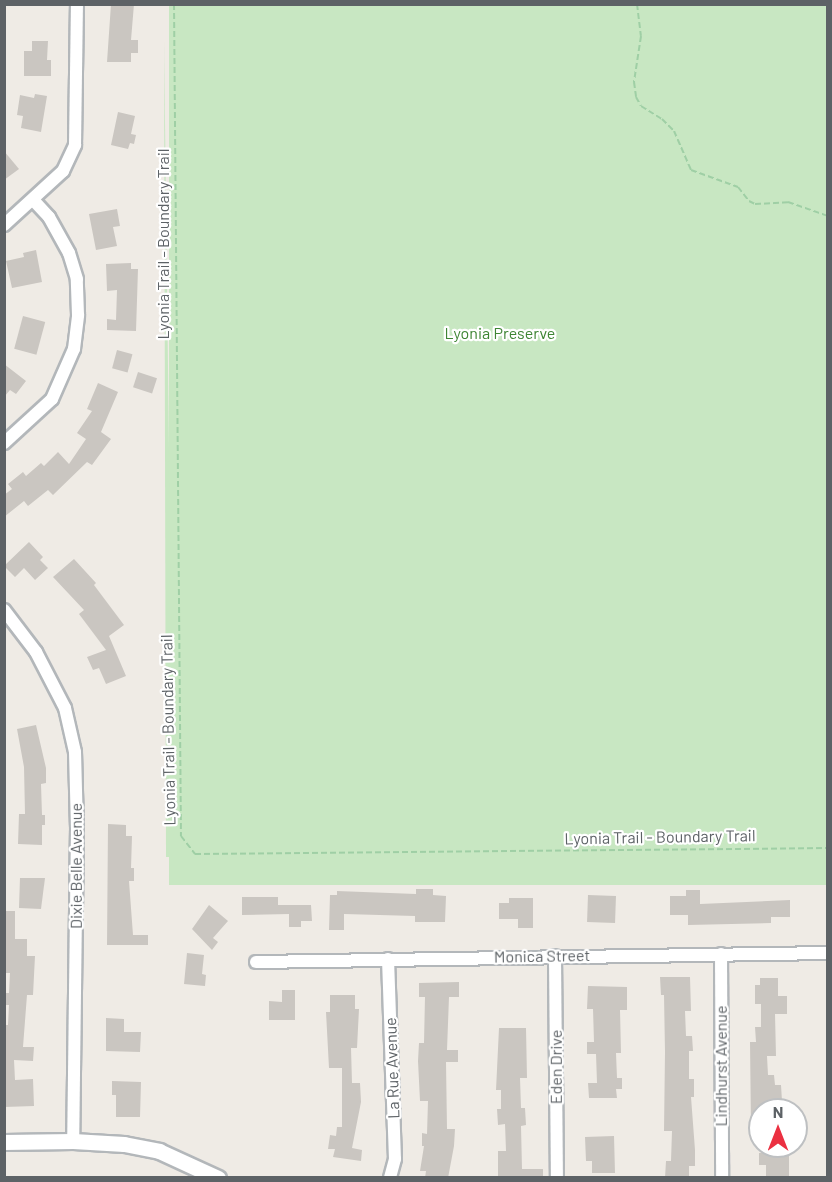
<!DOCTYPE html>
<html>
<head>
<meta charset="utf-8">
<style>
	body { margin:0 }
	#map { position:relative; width:832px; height:1182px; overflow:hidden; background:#efebe5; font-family:Barlow,sans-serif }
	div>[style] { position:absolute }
	.green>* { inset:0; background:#c8e7c2; transform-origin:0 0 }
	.building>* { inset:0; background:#cac6c1; transform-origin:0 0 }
	.path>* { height:2px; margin-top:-1px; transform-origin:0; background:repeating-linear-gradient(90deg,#9fcfa5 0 6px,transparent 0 9px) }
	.roads { filter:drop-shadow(2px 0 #b3b7ba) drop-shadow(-2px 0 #b3b7ba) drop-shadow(0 2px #b3b7ba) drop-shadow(0 -2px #b3b7ba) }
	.minor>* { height:12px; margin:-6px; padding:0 6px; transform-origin:6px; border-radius:6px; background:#fff }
	.tertiary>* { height:15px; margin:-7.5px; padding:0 7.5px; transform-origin:7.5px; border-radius:7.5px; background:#fff }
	span { translate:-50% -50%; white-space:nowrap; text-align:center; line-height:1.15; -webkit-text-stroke:4.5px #fff; paint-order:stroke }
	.street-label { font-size:16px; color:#5d6266 }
	.park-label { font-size:16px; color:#3e8534 }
	.frame { position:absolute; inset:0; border:6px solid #5d6266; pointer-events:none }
	.north { position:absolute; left:748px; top:1098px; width:60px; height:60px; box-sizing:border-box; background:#fff; border:2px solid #bec0c2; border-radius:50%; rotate:0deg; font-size:16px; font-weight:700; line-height:24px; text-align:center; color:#5d6266 }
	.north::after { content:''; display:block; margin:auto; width:21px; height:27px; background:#eb3041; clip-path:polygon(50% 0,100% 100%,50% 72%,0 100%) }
</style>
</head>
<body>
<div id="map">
	<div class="green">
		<i style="left:169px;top:5px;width:658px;height:880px"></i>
		<i style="clip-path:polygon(164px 40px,174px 857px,166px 857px)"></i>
	</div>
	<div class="building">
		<i style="clip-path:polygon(111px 4px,134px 4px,131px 40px,138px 40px,138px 53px,131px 53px,131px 62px,107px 62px)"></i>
		<i style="clip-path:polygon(32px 41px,48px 41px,47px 60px,51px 60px,51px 76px,24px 76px,24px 51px,32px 51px)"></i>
		<i style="clip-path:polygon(35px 94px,47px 96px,41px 132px,21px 128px,23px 116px,17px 115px,20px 95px,34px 98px)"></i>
		<i style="clip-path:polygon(118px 112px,135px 116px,131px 134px,136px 135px,134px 144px,130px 143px,128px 149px,111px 145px)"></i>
		<i style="clip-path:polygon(4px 151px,19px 169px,4px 180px)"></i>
		<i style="clip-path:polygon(117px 209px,120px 226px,113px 227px,117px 246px,96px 250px,89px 214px)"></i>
		<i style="clip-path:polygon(36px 250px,42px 282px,12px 288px,6px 261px,24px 257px,23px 253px)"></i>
		<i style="clip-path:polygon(131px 263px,131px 269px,138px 269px,136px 331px,107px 330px,107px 319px,116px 320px,117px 290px,107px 291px,106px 264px)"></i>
		<i style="left:23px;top:316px;width:23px;height:34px;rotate:15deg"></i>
		<i style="left:117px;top:350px;width:16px;height:19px;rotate:15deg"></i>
		<i style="clip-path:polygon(4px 364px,26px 381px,16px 394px,10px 390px,4px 397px)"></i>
		<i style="left:138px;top:372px;width:20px;height:16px;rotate:18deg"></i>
		<i style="clip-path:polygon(98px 383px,118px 392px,101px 432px,111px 439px,92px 465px,87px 462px,53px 495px,48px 490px,28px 506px,24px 501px,4px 517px,4px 495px,12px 489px,8px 484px,23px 472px,26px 476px,41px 463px,44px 466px,58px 452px,69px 464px,86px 439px,77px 433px,92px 411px,87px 409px)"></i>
		<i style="clip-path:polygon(29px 542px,43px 557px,40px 560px,48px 568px,35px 580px,24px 568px,15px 577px,4px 566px)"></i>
		<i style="clip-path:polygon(74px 559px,96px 583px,94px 585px,124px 625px,109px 636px,126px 676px,106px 684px,99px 668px,93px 670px,87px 657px,106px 650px,79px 614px,84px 610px,53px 577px)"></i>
		<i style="clip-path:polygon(36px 725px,46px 768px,46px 783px,41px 784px,42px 815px,45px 815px,45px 825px,42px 825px,42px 845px,18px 844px,19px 814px,25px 814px,24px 767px,17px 729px)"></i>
		<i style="clip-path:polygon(108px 824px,126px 825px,126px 836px,132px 836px,131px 868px,134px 868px,134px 881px,129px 881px,133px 935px,148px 935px,148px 945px,107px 945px)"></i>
		<i style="clip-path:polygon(20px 878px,45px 878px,41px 909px,19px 908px)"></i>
		<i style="clip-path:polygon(416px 889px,433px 889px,433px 895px,446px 896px,445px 922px,415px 922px,415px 916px,344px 914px,344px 930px,329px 930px,330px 895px,337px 895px,337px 891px,416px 894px)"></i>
		<i style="clip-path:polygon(686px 890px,700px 890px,700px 904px,790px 900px,790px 917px,771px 917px,771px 923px,688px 925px,688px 915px,670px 915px,670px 896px,686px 896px)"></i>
		<i style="left:588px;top:895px;width:28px;height:27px;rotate:2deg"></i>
		<i style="clip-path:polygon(242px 897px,278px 897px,278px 905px,311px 905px,312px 921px,301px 921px,301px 927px,289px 927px,289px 914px,242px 915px)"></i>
		<i style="clip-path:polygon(509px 898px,533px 898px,533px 928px,518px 928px,518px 919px,499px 919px,499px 903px,509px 903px)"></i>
		<i style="clip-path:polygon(209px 905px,228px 921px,213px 938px,218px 942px,212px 950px,192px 929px)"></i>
		<i style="clip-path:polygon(4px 911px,15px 911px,15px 939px,27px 939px,27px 956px,35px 956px,33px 995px,27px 995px,23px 1047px,34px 1047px,33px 1061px,14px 1060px,15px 1080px,33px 1079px,34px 1106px,4px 1107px,5px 1025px,8px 1025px,9px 1005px,4px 1005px,4px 993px,9px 993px,10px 973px,4px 973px)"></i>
		<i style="clip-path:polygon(187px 953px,204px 955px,202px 974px,206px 975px,205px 986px,184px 984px)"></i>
		<i style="clip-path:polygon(660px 977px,690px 977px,691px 1011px,685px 1011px,686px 1036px,692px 1036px,693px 1051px,689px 1051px,689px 1079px,694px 1079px,694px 1097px,691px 1097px,695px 1150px,695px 1166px,689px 1166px,689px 1178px,665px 1178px,666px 1161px,671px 1161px,672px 1131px,664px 1131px,665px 1052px,664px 995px,661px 995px)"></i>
		<i style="clip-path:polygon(760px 978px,778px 978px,778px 996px,787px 996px,787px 1014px,775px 1014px,776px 1056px,767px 1056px,768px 1075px,774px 1075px,775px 1085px,781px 1085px,782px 1101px,781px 1110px,760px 1110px,760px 1128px,751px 1128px,750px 1042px,756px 1042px,755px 1027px,761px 1027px,761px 1004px,755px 1004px,755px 985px,760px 985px)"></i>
		<i style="clip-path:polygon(459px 982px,459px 997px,449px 997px,447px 1050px,458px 1050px,458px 1062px,446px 1062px,447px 1129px,455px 1129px,454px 1146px,448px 1178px,425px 1178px,426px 1171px,420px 1171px,424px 1146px,422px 1146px,422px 1133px,427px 1134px,428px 1101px,420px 1101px,418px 1061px,419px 1043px,424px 1043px,425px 997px,419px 997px,419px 983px)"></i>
		<i style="clip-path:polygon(588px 986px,627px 987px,627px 1010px,620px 1010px,621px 1053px,616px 1053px,617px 1078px,622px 1078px,622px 1089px,616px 1089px,617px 1098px,589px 1098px,588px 1083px,597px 1083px,596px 1054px,587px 1054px,587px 1042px,594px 1042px,593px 1009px,587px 1009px)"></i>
		<i style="clip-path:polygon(282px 990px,295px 990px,295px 1020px,269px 1020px,269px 1001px,282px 1002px)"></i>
		<i style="clip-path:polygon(330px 995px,355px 995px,355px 1009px,359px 1009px,357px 1048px,351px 1048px,352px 1083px,360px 1083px,361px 1102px,352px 1148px,362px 1150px,361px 1161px,333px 1157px,335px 1149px,328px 1149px,330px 1135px,336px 1136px,337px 1127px,342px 1127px,342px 1068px,329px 1068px,326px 1012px,330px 1012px)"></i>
		<i style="clip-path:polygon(106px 1018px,124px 1019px,124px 1032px,141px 1032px,140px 1052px,106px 1051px)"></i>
		<i style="clip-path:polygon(499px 1028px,526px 1028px,527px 1078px,520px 1078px,521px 1108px,525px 1108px,526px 1125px,521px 1126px,522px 1169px,543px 1169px,543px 1178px,498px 1178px,498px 1151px,506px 1151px,505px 1124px,498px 1125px,497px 1109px,501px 1109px,501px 1090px,496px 1090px)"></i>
		<i style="clip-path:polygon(112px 1081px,141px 1082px,140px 1117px,116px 1117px,116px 1095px,112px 1095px)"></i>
		<i style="clip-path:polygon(614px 1136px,615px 1173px,592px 1173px,592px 1161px,586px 1161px,585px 1137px)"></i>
		<i style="clip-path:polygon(759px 1153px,789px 1153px,789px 1178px,766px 1178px,766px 1165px,759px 1165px)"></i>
	</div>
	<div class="path">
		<i style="left:174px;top:4px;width:832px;rotate:89.52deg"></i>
		<i style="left:181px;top:836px;width:23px;rotate:52deg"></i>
		<i style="left:195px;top:854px;width:633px;rotate:-0.54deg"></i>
		<i style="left:637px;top:4px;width:32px;rotate:83deg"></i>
		<i style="left:641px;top:36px;width:47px;rotate:98.7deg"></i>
		<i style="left:634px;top:82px;width:15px;rotate:82deg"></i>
		<i style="left:636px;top:97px;width:10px;rotate:61deg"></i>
		<i style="left:641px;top:106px;width:25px;rotate:32deg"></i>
		<i style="left:662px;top:119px;width:17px;rotate:45deg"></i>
		<i style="left:674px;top:131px;width:43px;rotate:66.4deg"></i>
		<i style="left:691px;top:170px;width:50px;rotate:19.9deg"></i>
		<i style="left:738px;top:187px;width:18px;rotate:52deg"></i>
		<i style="left:749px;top:201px;width:7px;rotate:27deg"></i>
		<i style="left:755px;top:204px;width:33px;rotate:-3deg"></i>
		<i style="left:788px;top:202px;width:42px;rotate:19.3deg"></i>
	</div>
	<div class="roads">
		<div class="minor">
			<i style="left:4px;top:225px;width:80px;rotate:-42.5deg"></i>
			<i style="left:63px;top:171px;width:29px;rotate:-65deg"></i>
			<i style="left:75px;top:145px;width:141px;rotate:-89.2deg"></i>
			<i style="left:4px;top:443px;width:65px;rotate:-42.5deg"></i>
			<i style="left:52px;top:399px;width:55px;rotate:-66.3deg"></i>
			<i style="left:74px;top:349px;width:34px;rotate:-83deg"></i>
			<i style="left:78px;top:315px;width:36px;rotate:-92deg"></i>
			<i style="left:77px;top:279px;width:27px;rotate:-107deg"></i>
			<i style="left:69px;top:253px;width:41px;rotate:-119.1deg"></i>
			<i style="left:49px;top:217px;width:23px;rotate:-133deg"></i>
			<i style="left:4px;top:610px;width:53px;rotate:52.7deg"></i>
			<i style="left:36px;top:652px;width:63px;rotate:62.6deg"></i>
			<i style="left:65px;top:708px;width:45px;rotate:77.2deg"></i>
			<i style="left:75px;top:752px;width:76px;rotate:88.5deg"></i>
			<i style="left:77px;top:828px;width:313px;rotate:90.7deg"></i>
			<i style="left:721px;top:954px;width:224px;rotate:89.7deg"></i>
			<i style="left:555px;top:956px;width:222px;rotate:89.5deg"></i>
			<i style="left:388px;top:959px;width:200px;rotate:88deg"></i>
			<i style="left:395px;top:1159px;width:20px;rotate:105deg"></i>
			<i style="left:256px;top:962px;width:572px;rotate:-0.9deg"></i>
		</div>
		<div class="tertiary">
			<i style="left:4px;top:1142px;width:69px;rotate:-0.8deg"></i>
			<i style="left:73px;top:1141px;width:51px;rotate:3.4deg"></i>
			<i style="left:124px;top:1144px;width:36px;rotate:11deg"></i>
			<i style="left:159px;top:1151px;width:65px;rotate:24.6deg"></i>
		</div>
	</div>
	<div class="street-label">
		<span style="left:163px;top:244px;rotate:-90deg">Lyonia Trail - Boundary Trail</span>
		<span style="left:168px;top:730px;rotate:-91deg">Lyonia Trail - Boundary Trail</span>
		<span style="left:660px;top:837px;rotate:-1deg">Lyonia Trail - Boundary Trail</span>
		<span style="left:76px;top:866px;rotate:-90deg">Dixie Belle Avenue</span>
		<span style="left:542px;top:956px;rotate:-1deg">Monica Street</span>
		<span style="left:721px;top:1066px;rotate:-90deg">Lindhurst Avenue</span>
		<span style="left:556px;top:1067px;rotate:-90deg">Eden Drive</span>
		<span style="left:392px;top:1068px;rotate:-92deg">La Rue Avenue</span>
	</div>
	<div class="park-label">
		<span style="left:500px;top:333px">Lyonia Preserve</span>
	</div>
	<div class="frame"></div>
	<div class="north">N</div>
</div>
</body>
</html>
